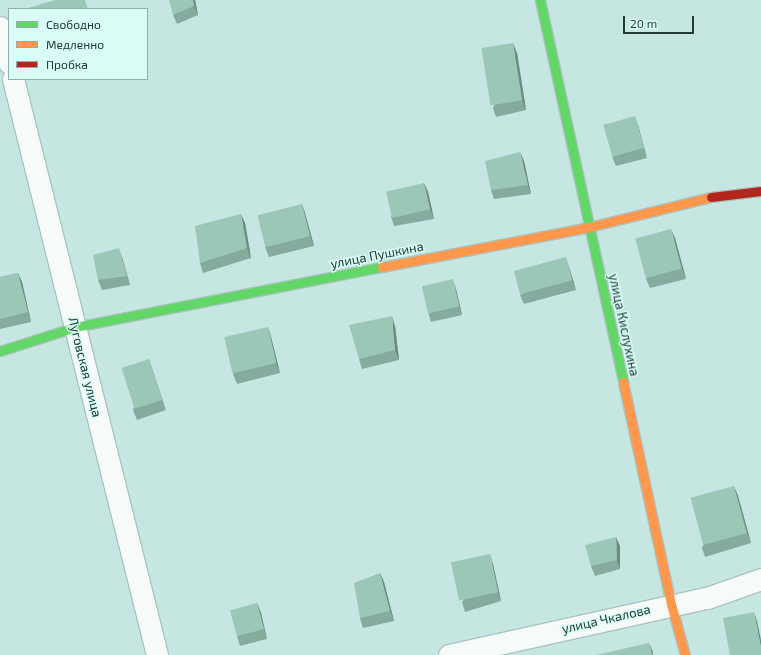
<!DOCTYPE html>
<html>
<head>
<meta charset="utf-8">
<style>
	body { margin:0 }
	#map { position:relative; width:761px; height:655px; overflow:hidden; background:#c6e7e1; font-family:"Exo 2",sans-serif }
	div>[style] { position:absolute }
	.roads { filter:drop-shadow(1px 0 #aac4c0) drop-shadow(-1px 0 #aac4c0) drop-shadow(0 1px #aac4c0) drop-shadow(0 -1px #aac4c0) }
	.street>* { height:21px; margin:-10.5px; padding:0 10.5px; transform-origin:10.5px; border-radius:10.5px; background:#f6fbfa }
	.fast>* { height:9px; margin:-4.5px; padding:0 4.5px; transform-origin:4.5px; border-radius:4.5px; background:#63d668 }
	.slow>* { height:9px; margin:-4.5px; padding:0 4.5px; transform-origin:4.5px; border-radius:4.5px; background:#ff974d }
	.jam>* { height:9px; margin:-4.5px; padding:0 4.5px; transform-origin:4.5px; border-radius:4.5px; background:#b3261e }
	.wall>* { inset:0; background:#85ab9e }
	.shaded-wall>* { inset:0; background:#6c8b81 }
	.building>* { inset:0; background:#9bc7b8; transform-origin:0 0 }
	span { translate:-50% -50%; white-space:nowrap; text-align:center; line-height:1.15; -webkit-text-stroke:3px #d9fdf6; paint-order:stroke }
	.street-label { font-size:13px; color:#213a35 }
	.legend { position:absolute; left:8px; top:8px; width:140px; height:72px; box-sizing:border-box; background:#d9fdf6; border:1px solid #8fafa9; margin:0; padding:5px 7px; list-style:none; font-size:12px; color:#213a35 }
	.legend li { display:flex; align-items:center; gap:8px; height:20px }
	.legend b { width:20px; border:1px solid #8fafa9 }
	.scale { position:absolute; left:623px; top:16px; width:71px; height:18px; box-sizing:border-box; border:2px solid #213a35; border-top:0; padding-left:5px; font-size:12px; line-height:14px; white-space:nowrap; color:#213a35; -webkit-text-stroke:3px #d9fdf6; paint-order:stroke }
</style>
</head>
<body>
<div id="map">
	<div class="roads">
		<div class="street">
			<i style="left:0;top:27px;width:37px;rotate:76deg"></i>
			<i style="left:13px;top:79px;width:594px;rotate:75.96deg"></i>
			<i style="left:449px;top:655px;width:264px;rotate:-12.5deg"></i>
			<i style="left:707px;top:598px;width:57px;rotate:-19.4deg"></i>
		</div>
		<div class="fast">
			<i style="left:540px;top:0;width:391px;rotate:77.7deg"></i>
			<i style="left:0;top:351px;width:79px;rotate:-17.7deg"></i>
			<i style="left:75px;top:327px;width:313px;rotate:-11.1deg"></i>
		</div>
		<div class="slow">
			<i style="left:382px;top:267px;width:211px;rotate:-10.9deg"></i>
			<i style="left:589px;top:227px;width:126px;rotate:-13.8deg"></i>
			<i style="left:623px;top:382px;width:227px;rotate:77.8deg"></i>
			<i style="left:671px;top:604px;width:53px;rotate:74.6deg"></i>
		</div>
		<div class="jam">
			<i style="left:711px;top:197px;width:50px;rotate:-6.8deg"></i>
		</div>
	</div>
	<div class="wall">
		<i style="clip-path:polygon(195px 0,198px 15px,177px 24px,173px 15px)"></i>
		<i style="clip-path:polygon(517px 53px,526px 110px,496px 117px,493px 108px)"></i>
		<i style="clip-path:polygon(638px 125px,647px 158px,616px 166px,612px 157px)"></i>
		<i style="clip-path:polygon(524px 161px,531px 194px,494px 199px,491px 190px)"></i>
		<i style="clip-path:polygon(424px 183px,428px 192px,434px 219px,394px 226px,391px 216px)"></i>
		<i style="clip-path:polygon(302px 204px,305px 213px,314px 246px,269px 257px,265px 247px)"></i>
		<i style="clip-path:polygon(245px 223px,251px 258px,203px 273px,200px 263px)"></i>
		<i style="clip-path:polygon(675px 238px,686px 279px,650px 288px,646px 279px)"></i>
		<i style="clip-path:polygon(122px 257px,130px 285px,102px 290px,98px 280px)"></i>
		<i style="clip-path:polygon(569px 267px,576px 290px,524px 304px,520px 295px)"></i>
		<i style="clip-path:polygon(18px 273px,22px 282px,31px 322px,0 329px,0 277px)"></i>
		<i style="clip-path:polygon(456px 289px,462px 315px,431px 322px,428px 312px)"></i>
		<i style="clip-path:polygon(395px 326px,399px 360px,362px 369px,359px 359px)"></i>
		<i style="clip-path:polygon(268px 327px,271px 337px,280px 373px,237px 384px,233px 374px)"></i>
		<i style="clip-path:polygon(149px 359px,166px 410px,137px 420px,133px 410px)"></i>
		<i style="clip-path:polygon(734px 486px,738px 496px,751px 543px,705px 557px,702px 548px)"></i>
		<i style="clip-path:polygon(620px 546px,620px 569px,595px 576px,591px 566px)"></i>
		<i style="clip-path:polygon(493px 564px,501px 601px,465px 612px,462px 602px)"></i>
		<i style="clip-path:polygon(380px 573px,384px 582px,394px 621px,363px 628px,360px 618px)"></i>
		<i style="clip-path:polygon(257px 603px,261px 613px,267px 639px,240px 646px,237px 636px)"></i>
	</div>
	<div class="shaded-wall">
		<i style="clip-path:polygon(193px 0,195px 0,198px 15px,194px 6px)"></i>
		<i style="clip-path:polygon(513px 43px,517px 53px,526px 110px,522px 100px)"></i>
		<i style="clip-path:polygon(635px 116px,638px 125px,647px 158px,644px 148px)"></i>
		<i style="clip-path:polygon(520px 152px,524px 161px,531px 194px,528px 185px)"></i>
		<i style="clip-path:polygon(424px 183px,428px 192px,434px 219px,430px 209px)"></i>
		<i style="clip-path:polygon(302px 204px,305px 213px,314px 246px,310px 236px)"></i>
		<i style="clip-path:polygon(241px 214px,245px 223px,251px 258px,247px 248px)"></i>
		<i style="clip-path:polygon(671px 229px,675px 238px,686px 279px,682px 269px)"></i>
		<i style="clip-path:polygon(119px 248px,122px 257px,130px 285px,127px 276px)"></i>
		<i style="clip-path:polygon(566px 257px,569px 267px,576px 290px,572px 280px)"></i>
		<i style="clip-path:polygon(18px 273px,22px 282px,31px 322px,28px 312px)"></i>
		<i style="clip-path:polygon(453px 279px,456px 289px,462px 315px,459px 306px)"></i>
		<i style="clip-path:polygon(392px 316px,395px 326px,399px 360px,395px 350px)"></i>
		<i style="clip-path:polygon(268px 327px,271px 337px,280px 373px,276px 363px)"></i>
		<i style="clip-path:polygon(734px 486px,738px 496px,751px 543px,747px 533px)"></i>
		<i style="clip-path:polygon(616px 537px,620px 546px,620px 569px,617px 560px)"></i>
		<i style="clip-path:polygon(490px 554px,493px 564px,501px 601px,498px 592px)"></i>
		<i style="clip-path:polygon(380px 573px,384px 582px,394px 621px,390px 611px)"></i>
		<i style="clip-path:polygon(257px 603px,261px 613px,267px 639px,264px 629px)"></i>
		<i style="clip-path:polygon(754px 612px,757px 621px,761px 640px,761px 648px)"></i>
		<i style="clip-path:polygon(649px 643px,653px 652px,653px 655px,652px 655px)"></i>
	</div>
	<div class="building">
		<i style="clip-path:polygon(55px 0,85px 0,88px 9px,28px 9px,28px 8px)"></i>
		<i style="clip-path:polygon(169px 0,193px 0,194px 6px,173px 15px)"></i>
		<i style="left:513px;top:43px;width:58px;height:32px;rotate:81deg"></i>
		<i style="left:635px;top:116px;width:33px;height:33px;rotate:74deg"></i>
		<i style="clip-path:polygon(520px 152px,528px 185px,491px 190px,485px 161px)"></i>
		<i style="left:424px;top:183px;width:27px;height:39px;rotate:77deg"></i>
		<i style="left:302px;top:204px;width:33px;height:46px;rotate:76deg"></i>
		<i style="clip-path:polygon(241px 214px,247px 248px,200px 263px,195px 226px)"></i>
		<i style="left:671px;top:229px;width:41px;height:37px;rotate:75deg"></i>
		<i style="clip-path:polygon(119px 248px,127px 276px,98px 280px,93px 255px)"></i>
		<i style="left:566px;top:257px;width:24px;height:54px;rotate:75deg"></i>
		<i style="clip-path:polygon(18px 273px,28px 312px,0 319px,0 277px)"></i>
		<i style="left:453px;top:279px;width:28px;height:32px;rotate:77deg"></i>
		<i style="clip-path:polygon(392px 316px,395px 350px,359px 359px,349px 325px)"></i>
		<i style="left:268px;top:327px;width:37px;height:45px;rotate:77deg"></i>
		<i style="left:149px;top:359px;width:43px;height:29px;rotate:72deg"></i>
		<i style="left:734px;top:486px;width:49px;height:45px;rotate:75deg"></i>
		<i style="clip-path:polygon(616px 537px,617px 560px,591px 566px,585px 545px)"></i>
		<i style="left:490px;top:554px;width:39px;height:40px;rotate:78deg"></i>
		<i style="clip-path:polygon(380px 573px,390px 611px,360px 618px,354px 583px)"></i>
		<i style="left:257px;top:603px;width:27px;height:28px;rotate:75deg"></i>
		<i style="clip-path:polygon(754px 612px,761px 648px,761px 655px,730px 655px,723px 618px)"></i>
		<i style="clip-path:polygon(649px 643px,652px 655px,596px 655px)"></i>
	</div>
	<div class="street-label">
		<span style="left:377px;top:255px;rotate:-11deg">улица Пушкина</span>
		<span style="left:624px;top:325px;rotate:78deg">улица Кислухина</span>
		<span style="left:85px;top:367px;rotate:76deg">Луговская улица</span>
		<span style="left:606px;top:619px;rotate:-13deg">улица Чкалова</span>
	</div>
	<ul class="legend">
	<li><b style="height:5px;background:#63d668"></b>Свободно</li>
	<li><b style="height:5px;background:#ff974d"></b>Медленно</li>
	<li><b style="height:5px;background:#b3261e"></b>Пробка</li>
	</ul>
	<div class="scale">20 m</div>
</div>
</body>
</html>
